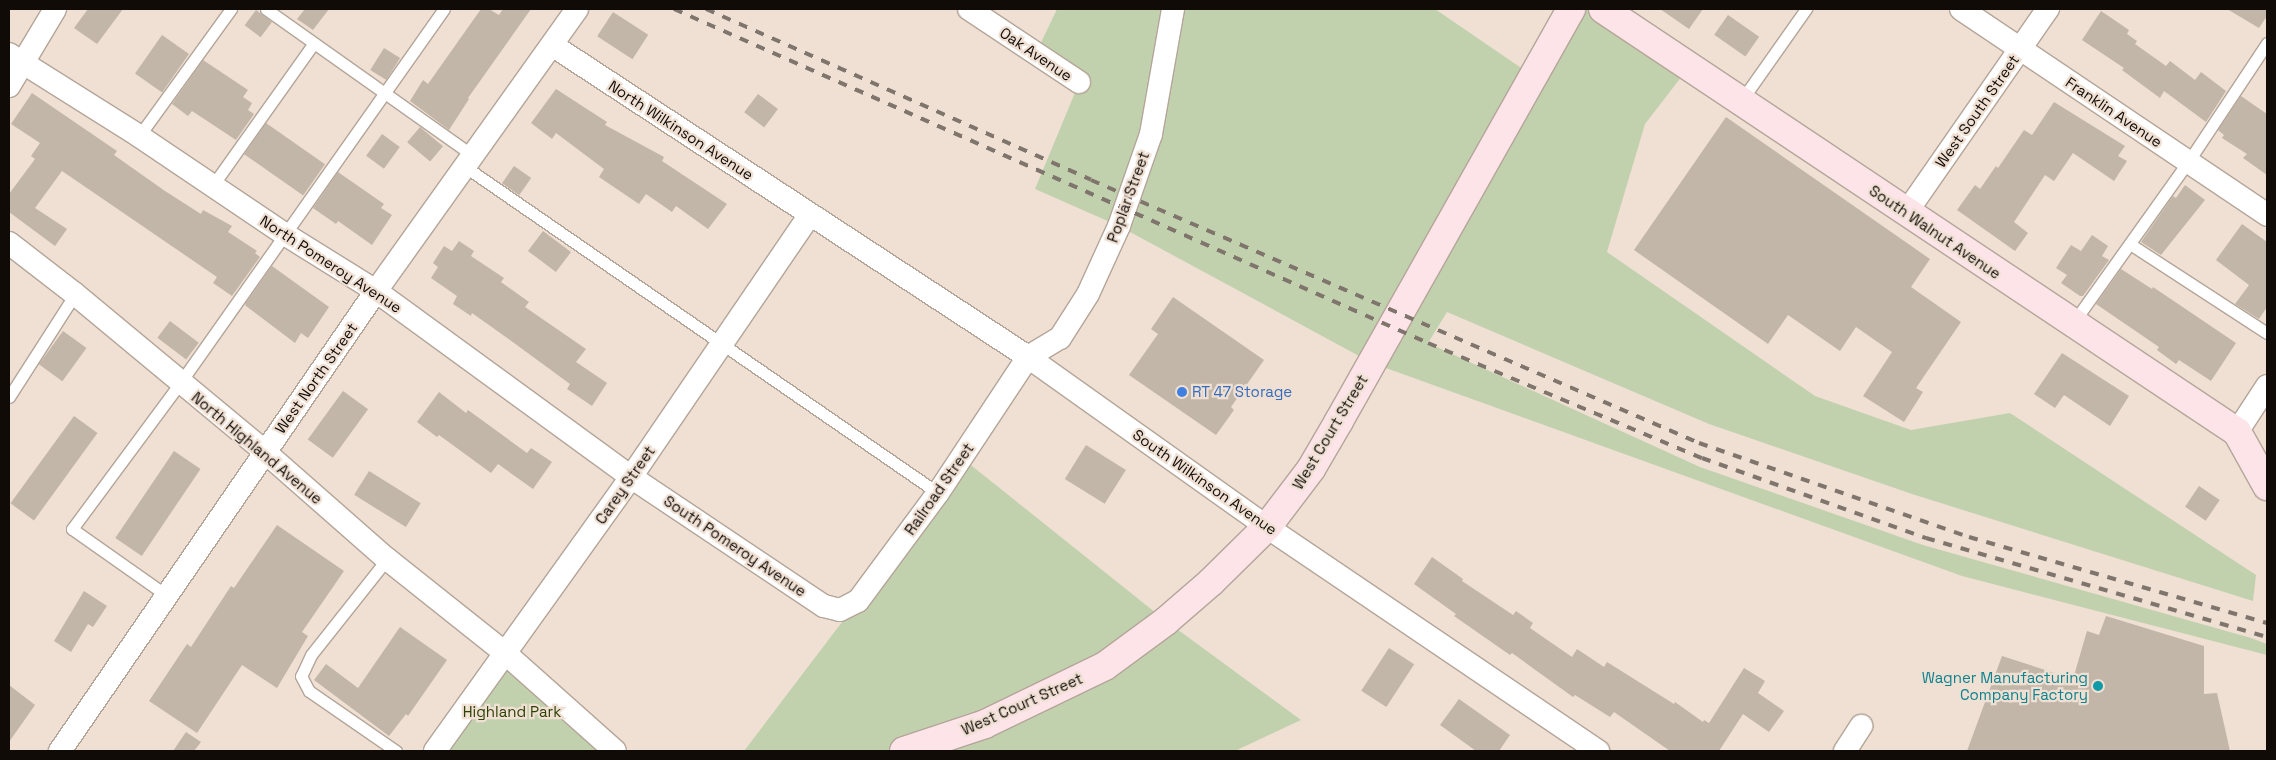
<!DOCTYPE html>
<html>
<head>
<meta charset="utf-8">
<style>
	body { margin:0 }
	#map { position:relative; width:2276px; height:760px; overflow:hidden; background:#efe0d3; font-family:"Space Grotesk",sans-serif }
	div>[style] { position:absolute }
	.green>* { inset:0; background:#c2d1ad }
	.building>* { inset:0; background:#c2b6a8; transform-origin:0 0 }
	.roads { filter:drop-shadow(1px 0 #b4a599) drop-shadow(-1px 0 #b4a599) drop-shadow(0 1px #b4a599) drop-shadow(0 -1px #b4a599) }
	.lane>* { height:11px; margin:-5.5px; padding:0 5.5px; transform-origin:5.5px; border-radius:5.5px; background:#fff }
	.street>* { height:22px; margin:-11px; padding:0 11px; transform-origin:11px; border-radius:11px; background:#fff }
	.secondary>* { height:28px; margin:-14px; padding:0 14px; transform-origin:14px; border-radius:14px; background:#fce4e8 }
	.rail>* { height:4px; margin-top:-2px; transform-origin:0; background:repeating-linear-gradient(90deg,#7f756c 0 9px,transparent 0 18px) }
	.dots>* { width:14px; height:14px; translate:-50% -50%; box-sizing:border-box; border:2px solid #efe0d3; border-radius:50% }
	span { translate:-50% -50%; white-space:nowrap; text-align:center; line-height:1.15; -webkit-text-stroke:4.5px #efe0d3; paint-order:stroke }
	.street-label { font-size:15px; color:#100b07 }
	.shop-label { font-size:15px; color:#366cbe }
	.left { translate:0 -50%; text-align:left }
	.culture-label { font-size:15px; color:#0d838f }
	.right { translate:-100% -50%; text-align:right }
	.park-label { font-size:15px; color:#2d4005 }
	.frame { position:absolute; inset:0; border:10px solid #100b07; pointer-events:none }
</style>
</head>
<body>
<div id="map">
	<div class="green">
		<i style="clip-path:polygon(1057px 9px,1435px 9px,1533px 76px,1571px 9px,1603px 9px,1689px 67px,1645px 124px,1607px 252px,1815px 396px,1911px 430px,2010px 413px,2256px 575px,2253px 601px,1912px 494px,1709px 424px,1447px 312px,1428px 343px,1700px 467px,1923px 545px,2251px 638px,2267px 644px,2267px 655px,1962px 576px,1372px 363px,1119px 226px,1035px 189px,1079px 83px,1036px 53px)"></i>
		<i style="clip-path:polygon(962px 458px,1166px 621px,1301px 720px,1235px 751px,744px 751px,858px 601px)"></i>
		<i style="clip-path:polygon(505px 653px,615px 751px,435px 751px)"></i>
	</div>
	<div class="building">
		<i style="clip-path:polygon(88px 9px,123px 9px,97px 44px,74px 28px)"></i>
		<i style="clip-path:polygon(305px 9px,329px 9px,313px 30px,297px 19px)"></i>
		<i style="clip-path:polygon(481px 9px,489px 9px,499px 15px,503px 9px,531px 9px,468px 98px,469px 99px,449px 130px,410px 101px,423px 80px,428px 84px)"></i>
		<i style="clip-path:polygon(1660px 9px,1703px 9px,1689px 29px)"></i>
		<i style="clip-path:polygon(2227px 9px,2267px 9px,2267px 16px,2259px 28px)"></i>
		<i style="left:256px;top:10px;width:20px;height:19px;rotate:37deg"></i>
		<i style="clip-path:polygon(2101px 11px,2129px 30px,2127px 34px,2137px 41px,2135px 44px,2166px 66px,2170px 61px,2195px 80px,2201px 72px,2226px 91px,2206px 122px,2164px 91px,2160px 98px,2122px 70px,2124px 68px,2082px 40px)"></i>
		<i style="left:613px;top:12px;width:42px;height:29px;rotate:33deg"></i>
		<i style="left:1728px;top:15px;width:38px;height:24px;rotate:35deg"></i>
		<i style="left:162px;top:35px;width:33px;height:47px;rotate:35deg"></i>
		<i style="left:384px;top:48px;width:19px;height:26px;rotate:32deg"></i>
		<i style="clip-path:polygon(203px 60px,248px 90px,243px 97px,252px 103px,248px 110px,254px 114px,236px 140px,192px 111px,188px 116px,172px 104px)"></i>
		<i style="clip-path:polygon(556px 89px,607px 122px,605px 125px,664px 157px,662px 161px,727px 204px,708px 229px,676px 206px,672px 212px,646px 194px,639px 204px,599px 177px,604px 169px,556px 133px,552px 139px,531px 123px)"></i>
		<i style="clip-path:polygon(32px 93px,117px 151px,114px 155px,165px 191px,201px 214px,203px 210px,232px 226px,228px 232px,257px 251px,255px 253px,260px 257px,232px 296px,213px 283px,217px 277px,62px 171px,35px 208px,67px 229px,55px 246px,9px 212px,9px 194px,35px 159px,31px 156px,40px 143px,11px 124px)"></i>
		<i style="left:758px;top:94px;width:25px;height:23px;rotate:37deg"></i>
		<i style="clip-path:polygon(2241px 96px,2267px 114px,2267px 175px,2243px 158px,2247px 154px,2222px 138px,2224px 135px,2218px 130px)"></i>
		<i style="clip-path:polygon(2054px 102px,2125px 146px,2118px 156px,2127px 161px,2114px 181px,2073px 153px,2054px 181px,2045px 175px,2014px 222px,2028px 233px,2015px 251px,1957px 210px,1975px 185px,1980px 189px,1996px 166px,1998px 168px,2024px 130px,2032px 135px)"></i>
		<i style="clip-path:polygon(1726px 117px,1930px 259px,1911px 287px,1961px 322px,1916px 388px,1923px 392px,1904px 422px,1863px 396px,1892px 352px,1856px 327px,1840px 351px,1788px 315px,1768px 344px,1634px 250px)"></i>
		<i style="left:266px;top:123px;width:72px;height:38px;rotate:35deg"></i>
		<i style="left:420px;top:127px;width:30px;height:20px;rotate:40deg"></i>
		<i style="left:382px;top:134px;width:22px;height:27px;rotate:36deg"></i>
		<i style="left:514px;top:166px;width:21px;height:21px;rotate:35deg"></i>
		<i style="clip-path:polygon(338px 172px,384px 204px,381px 208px,392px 215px,372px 245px,338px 221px,336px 224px,313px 208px)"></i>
		<i style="clip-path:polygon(2185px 185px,2205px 200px,2161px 255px,2141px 242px,2173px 196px,2176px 198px)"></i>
		<i style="clip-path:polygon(2242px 224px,2267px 242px,2267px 307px,2259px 319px,2235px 304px,2249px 285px,2216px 260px)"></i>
		<i style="left:543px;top:231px;width:35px;height:25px;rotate:37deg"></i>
		<i style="clip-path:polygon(2092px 235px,2108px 246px,2102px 256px,2109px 260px,2083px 296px,2080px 296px,2061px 283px,2067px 275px,2056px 268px,2071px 245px,2081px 251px)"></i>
		<i style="clip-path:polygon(459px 241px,474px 251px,471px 256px,504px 278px,501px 282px,529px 302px,525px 307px,586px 349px,576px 362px,607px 383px,592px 406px,567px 389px,570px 384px,510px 340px,472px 313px,471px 316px,453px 304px,457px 296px,431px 278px,438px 267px,433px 263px,444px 246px,452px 251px)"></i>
		<i style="clip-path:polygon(272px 266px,329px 307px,308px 338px,301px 333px,295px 343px,246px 306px,245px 304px)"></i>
		<i style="clip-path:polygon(2121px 269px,2152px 289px,2153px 287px,2236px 343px,2211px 381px,2179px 360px,2176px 364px,2157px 350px,2159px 347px,2096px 304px)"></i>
		<i style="clip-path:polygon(1173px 297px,1264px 360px,1231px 407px,1234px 410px,1216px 435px,1129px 375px,1158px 334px,1151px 329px)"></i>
		<i style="left:170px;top:321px;width:36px;height:21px;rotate:37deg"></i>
		<i style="left:63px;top:331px;width:29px;height:41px;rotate:36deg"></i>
		<i style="clip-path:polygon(2062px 353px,2129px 396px,2110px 426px,2064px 395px,2055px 408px,2034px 394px)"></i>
		<i style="left:343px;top:391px;width:31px;height:60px;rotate:36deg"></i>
		<i style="clip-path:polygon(439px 392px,466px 413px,468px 410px,527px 453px,531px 448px,552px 462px,533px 489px,498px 464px,491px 473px,439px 435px,437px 437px,417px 422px)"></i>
		<i style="left:74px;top:416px;width:29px;height:108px;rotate:36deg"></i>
		<i style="left:1086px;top:445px;width:47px;height:40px;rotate:32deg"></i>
		<i style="left:174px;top:451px;width:32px;height:105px;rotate:34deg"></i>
		<i style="left:369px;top:471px;width:61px;height:28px;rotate:32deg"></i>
		<i style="left:2199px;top:486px;width:25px;height:25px;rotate:34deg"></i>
		<i style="clip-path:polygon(277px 525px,344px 571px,302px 632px,308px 636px,277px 688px,242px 665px,197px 733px,149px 701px,187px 644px,191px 647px,231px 586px,234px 588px)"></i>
		<i style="clip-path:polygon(1432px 557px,1463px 579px,1462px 581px,1513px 615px,1516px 611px,1533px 623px,1530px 628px,1572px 657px,1577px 649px,1604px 667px,1607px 662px,1674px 704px,1675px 702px,1703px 722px,1704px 720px,1709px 723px,1744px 668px,1765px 681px,1758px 693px,1784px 711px,1769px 732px,1743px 714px,1719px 751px,1670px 751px,1614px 712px,1610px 717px,1575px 695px,1573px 697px,1512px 653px,1510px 655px,1454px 616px,1456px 614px,1414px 584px)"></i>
		<i style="clip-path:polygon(84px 591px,107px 606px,93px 627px,88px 624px,71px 652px,54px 641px)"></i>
		<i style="clip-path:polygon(2106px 616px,2204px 646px,2204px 694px,2217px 693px,2230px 751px,1967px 751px,2002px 656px,2073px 679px,2087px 631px,2099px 635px)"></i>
		<i style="clip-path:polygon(400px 627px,447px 660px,408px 716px,406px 714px,389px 736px,314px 680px,326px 664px,358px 688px)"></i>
		<i style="left:1389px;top:648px;width:30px;height:51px;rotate:33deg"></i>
		<i style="clip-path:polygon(9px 685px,35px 705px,9px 742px)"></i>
		<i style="clip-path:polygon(1459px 699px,1510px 735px,1499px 751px,1476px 751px,1440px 725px)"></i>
		<i style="clip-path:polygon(186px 732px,201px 742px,194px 751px,173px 751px)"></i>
	</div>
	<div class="roads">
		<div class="lane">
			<i style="left:266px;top:9px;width:252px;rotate:35.3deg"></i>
			<i style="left:1741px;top:101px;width:113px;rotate:-54.8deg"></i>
			<i style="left:139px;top:136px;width:157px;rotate:-54.1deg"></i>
			<i style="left:464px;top:166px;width:576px;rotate:34.6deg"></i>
			<i style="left:213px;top:185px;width:174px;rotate:-54.6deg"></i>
			<i style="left:2130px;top:244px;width:163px;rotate:33deg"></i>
			<i style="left:2073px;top:323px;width:198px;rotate:-54.5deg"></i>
			<i style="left:2188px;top:162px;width:143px;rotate:-56.4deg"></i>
			<i style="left:9px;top:397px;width:122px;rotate:-57.3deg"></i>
			<i style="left:387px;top:559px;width:122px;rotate:128.4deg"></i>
			<i style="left:311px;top:655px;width:23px;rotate:115deg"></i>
			<i style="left:301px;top:676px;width:17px;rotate:62deg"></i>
			<i style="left:309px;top:691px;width:106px;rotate:34.6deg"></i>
			<i style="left:166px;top:595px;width:115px;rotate:-144.9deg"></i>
			<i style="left:72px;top:529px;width:182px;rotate:-53.5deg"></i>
			<i style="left:180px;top:383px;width:458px;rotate:-54.8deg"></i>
		</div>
		<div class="street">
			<i style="left:969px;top:9px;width:132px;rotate:33.6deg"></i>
			<i style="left:1961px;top:9px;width:369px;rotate:33.9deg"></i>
			<i style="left:552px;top:45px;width:569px;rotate:33.24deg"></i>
			<i style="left:1028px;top:357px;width:293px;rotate:35.4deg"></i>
			<i style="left:1267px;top:527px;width:400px;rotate:34.1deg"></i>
			<i style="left:9px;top:54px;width:154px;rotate:32.2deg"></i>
			<i style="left:139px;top:136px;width:177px;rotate:34deg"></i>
			<i style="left:286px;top:235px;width:106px;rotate:31.9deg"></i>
			<i style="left:376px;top:291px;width:316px;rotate:36.1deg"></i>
			<i style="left:631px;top:477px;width:232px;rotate:33.8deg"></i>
			<i style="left:824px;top:606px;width:16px;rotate:14deg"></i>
			<i style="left:840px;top:610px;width:20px;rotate:-27deg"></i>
			<i style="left:858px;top:601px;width:134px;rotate:-53.5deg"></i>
			<i style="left:938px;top:493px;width:163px;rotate:-56.5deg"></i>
			<i style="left:1028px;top:357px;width:37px;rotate:-31deg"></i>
			<i style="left:1060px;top:338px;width:52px;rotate:-57.5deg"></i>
			<i style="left:1088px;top:294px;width:75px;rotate:-65.5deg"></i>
			<i style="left:1119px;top:226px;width:97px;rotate:-70.8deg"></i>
			<i style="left:1151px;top:134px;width:127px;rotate:-80deg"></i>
			<i style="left:9px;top:86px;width:90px;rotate:-59.1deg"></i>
			<i style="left:1906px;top:213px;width:249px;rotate:-55.2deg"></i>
			<i style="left:9px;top:243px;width:83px;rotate:37.7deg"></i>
			<i style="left:75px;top:294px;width:247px;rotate:39.7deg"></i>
			<i style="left:265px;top:452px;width:162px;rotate:41.3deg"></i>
			<i style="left:387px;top:559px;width:151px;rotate:38.5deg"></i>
			<i style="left:505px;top:653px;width:147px;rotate:41.7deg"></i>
			<i style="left:2237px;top:432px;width:55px;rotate:-56.9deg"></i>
			<i style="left:60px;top:751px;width:558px;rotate:-55.51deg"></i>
			<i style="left:376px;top:291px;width:346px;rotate:-54.5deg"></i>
			<i style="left:435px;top:751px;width:337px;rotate:-54.4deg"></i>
			<i style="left:631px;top:477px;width:317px;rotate:-55.7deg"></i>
			<i style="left:1845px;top:751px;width:30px;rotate:-57deg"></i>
		</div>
		<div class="secondary">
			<i style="left:1603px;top:9px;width:762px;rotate:33.71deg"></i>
			<i style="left:2237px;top:432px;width:62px;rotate:60.9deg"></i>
			<i style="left:904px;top:751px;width:85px;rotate:-18.4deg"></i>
			<i style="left:985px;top:724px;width:133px;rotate:-25.8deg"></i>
			<i style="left:1105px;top:666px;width:76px;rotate:-36.4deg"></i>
			<i style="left:1166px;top:621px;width:60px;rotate:-40.9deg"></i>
			<i style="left:1211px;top:582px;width:78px;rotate:-44.5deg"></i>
			<i style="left:1267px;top:527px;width:73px;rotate:-52.8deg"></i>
			<i style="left:1311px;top:469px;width:56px;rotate:-59.7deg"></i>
			<i style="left:1339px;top:421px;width:473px;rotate:-60.6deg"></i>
		</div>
	</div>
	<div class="rail">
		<i style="left:674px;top:9px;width:825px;rotate:23.89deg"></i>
		<i style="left:1428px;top:343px;width:297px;rotate:22.8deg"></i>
		<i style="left:1702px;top:458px;width:238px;rotate:19.7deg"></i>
		<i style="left:1926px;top:538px;width:355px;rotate:16.2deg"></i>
		<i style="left:706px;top:9px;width:421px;rotate:23.9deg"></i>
		<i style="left:1091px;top:180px;width:662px;rotate:23.39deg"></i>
		<i style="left:1699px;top:443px;width:286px;rotate:19.2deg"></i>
		<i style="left:1969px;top:537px;width:310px;rotate:16.1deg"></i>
	</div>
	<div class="dots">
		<i style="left:1182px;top:392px;background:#3f7fe0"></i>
		<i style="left:2098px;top:686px;background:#0f9aa8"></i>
	</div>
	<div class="street-label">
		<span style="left:1036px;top:54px;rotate:34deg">Oak Avenue</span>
		<span style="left:1977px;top:111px;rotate:-55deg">West South Street</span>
		<span style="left:2114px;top:112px;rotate:34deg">Franklin Avenue</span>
		<span style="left:681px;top:130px;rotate:33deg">North Wilkinson Avenue</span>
		<span style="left:1128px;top:197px;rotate:-70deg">Poplar Street</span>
		<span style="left:1935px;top:232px;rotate:34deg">South Walnut Avenue</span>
		<span style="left:331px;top:264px;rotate:33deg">North Pomeroy Avenue</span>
		<span style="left:316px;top:378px;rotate:-55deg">West North Street</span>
		<span style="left:1330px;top:432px;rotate:-59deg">West Court Street</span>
		<span style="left:257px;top:448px;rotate:40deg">North Highland Avenue</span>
		<span style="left:1205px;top:482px;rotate:35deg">South Wilkinson Avenue</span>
		<span style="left:625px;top:485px;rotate:-55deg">Carey Street</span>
		<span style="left:939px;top:489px;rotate:-55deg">Railroad Street</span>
		<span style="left:735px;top:546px;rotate:34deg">South Pomeroy Avenue</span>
		<span style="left:1022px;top:704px;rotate:-24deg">West Court Street</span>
	</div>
	<div class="shop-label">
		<span class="left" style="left:1192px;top:392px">RT 47 Storage</span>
	</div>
	<div class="culture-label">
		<span class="right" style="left:2088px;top:686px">Wagner Manufacturing<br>Company Factory</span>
	</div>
	<div class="park-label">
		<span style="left:512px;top:712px">Highland Park</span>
	</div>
	<div class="frame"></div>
</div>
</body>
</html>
